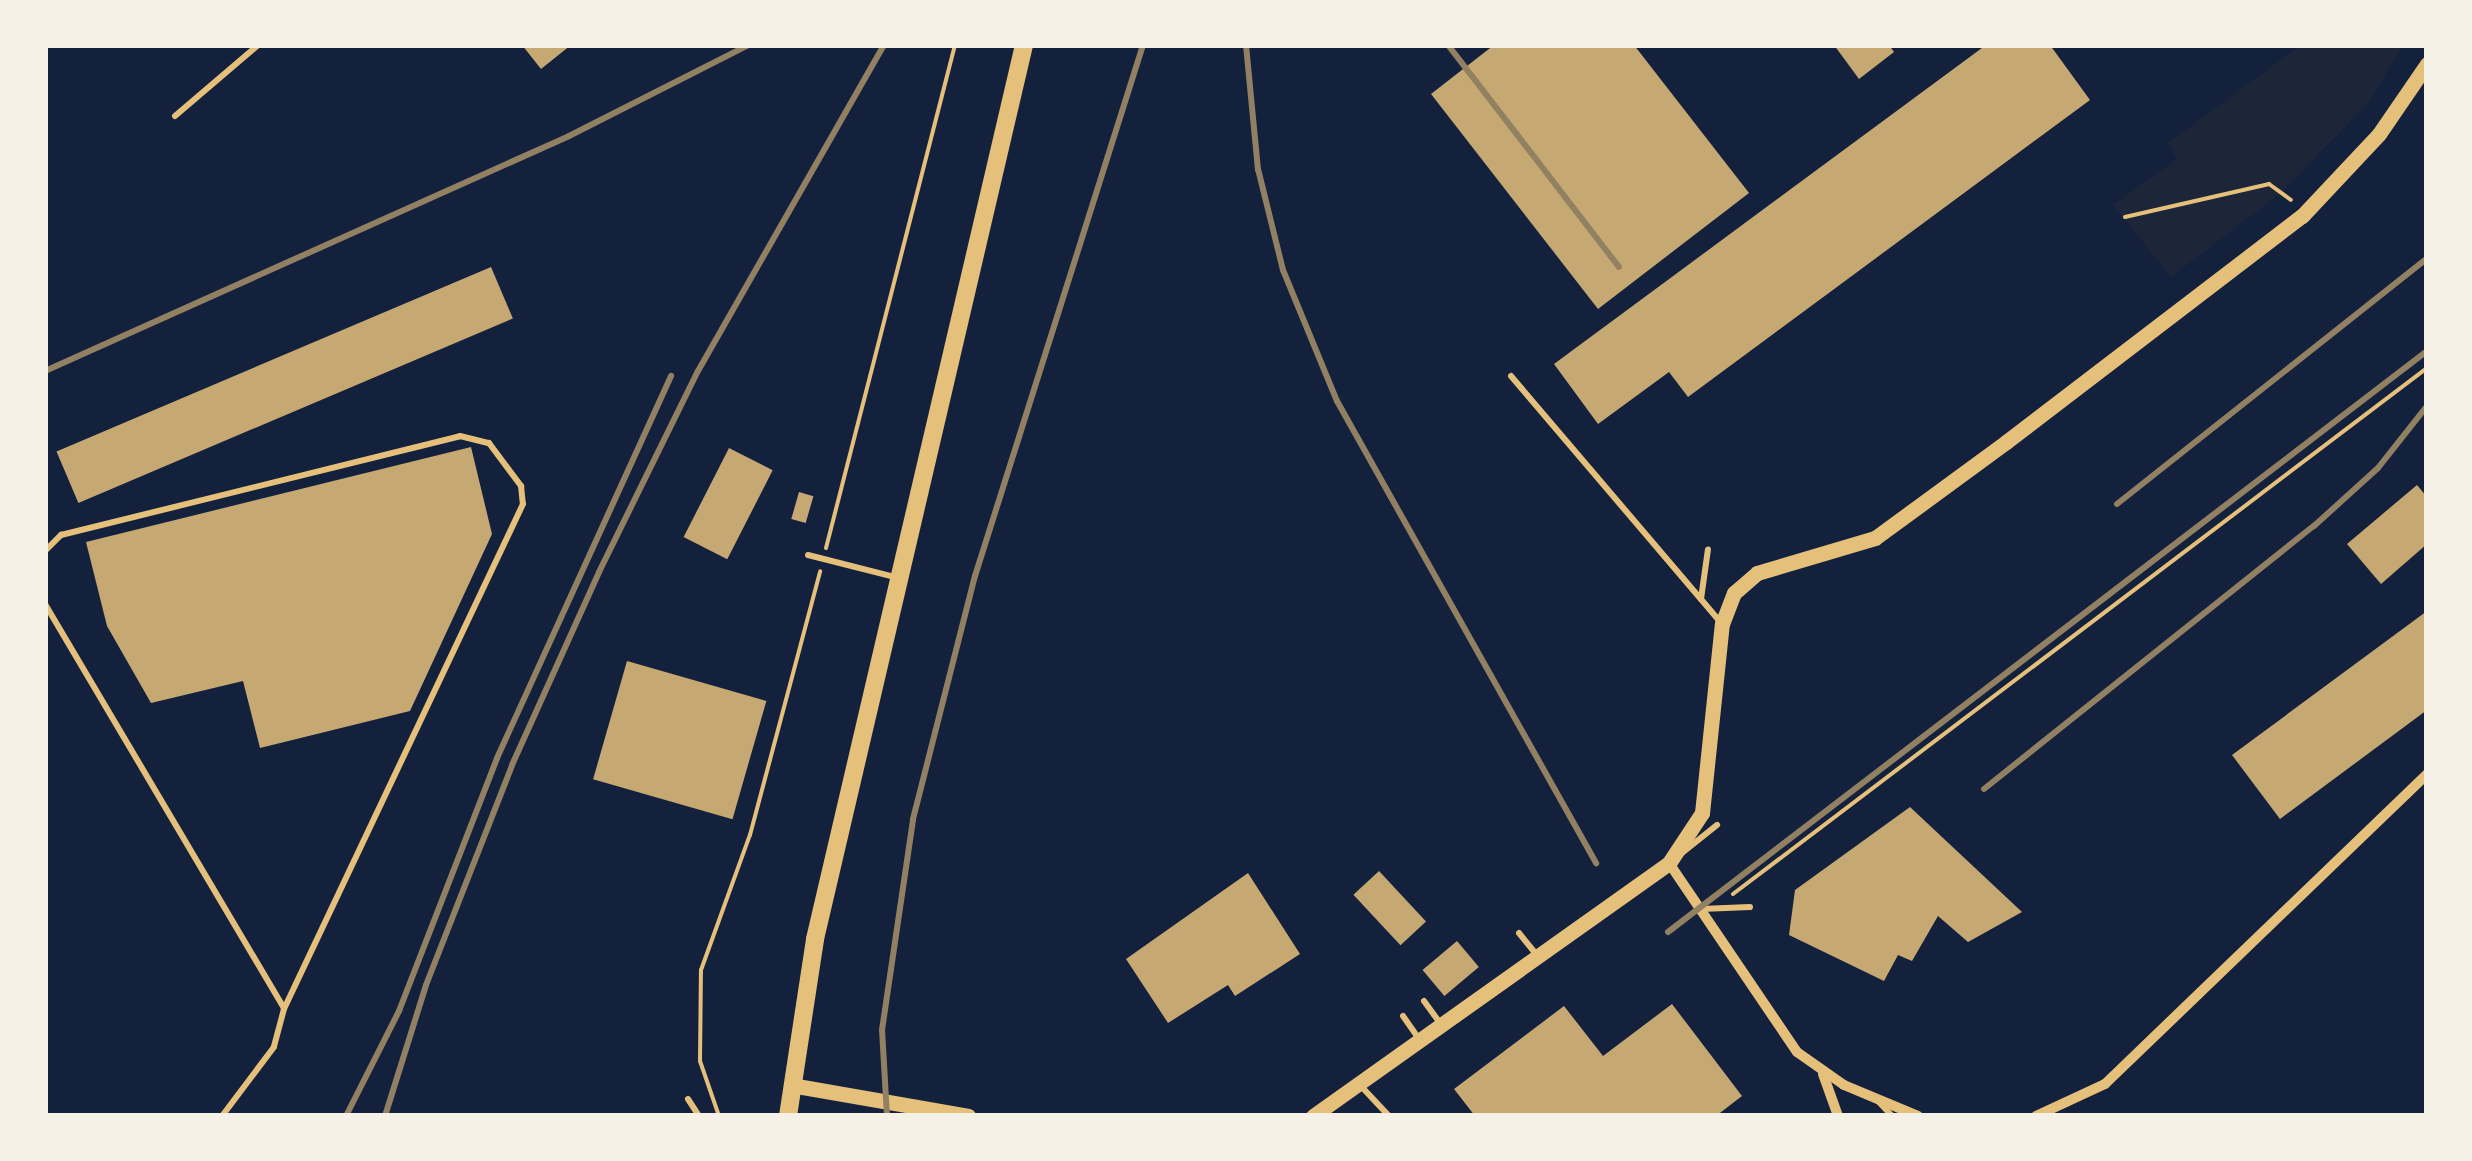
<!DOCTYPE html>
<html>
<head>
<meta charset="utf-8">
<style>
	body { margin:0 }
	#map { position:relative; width:2472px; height:1161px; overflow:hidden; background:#14213d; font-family:"PT Serif",serif }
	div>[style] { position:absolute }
	.green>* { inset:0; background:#1d2539 }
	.building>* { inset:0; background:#c6a872; transform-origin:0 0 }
	.path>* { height:4px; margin:-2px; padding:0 2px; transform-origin:2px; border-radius:2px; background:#e5c07b }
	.service>* { height:6px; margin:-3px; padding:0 3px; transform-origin:3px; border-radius:3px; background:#e5c07b }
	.minor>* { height:10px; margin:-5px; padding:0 5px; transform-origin:5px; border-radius:5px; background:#e5c07b }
	.tertiary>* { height:15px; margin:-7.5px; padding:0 7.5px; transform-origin:7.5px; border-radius:7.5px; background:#e5c07b }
	.secondary>* { height:18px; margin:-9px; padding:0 9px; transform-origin:9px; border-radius:9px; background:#e5c07b }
	.rail>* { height:6px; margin:-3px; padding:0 3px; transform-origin:3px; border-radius:3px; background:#918062 }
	span { translate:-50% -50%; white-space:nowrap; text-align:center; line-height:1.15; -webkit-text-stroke:10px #f6f1e7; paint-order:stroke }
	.frame { position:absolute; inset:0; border:48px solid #f6f1e7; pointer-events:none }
</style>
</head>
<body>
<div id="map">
	<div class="green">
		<i style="clip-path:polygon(2301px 45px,2403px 45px,2369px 102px,2282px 192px,2171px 277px,2113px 205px,2177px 159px,2168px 143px)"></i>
	</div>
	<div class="building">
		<i style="clip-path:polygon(522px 45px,571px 45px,541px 69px)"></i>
		<i style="clip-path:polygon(1494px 45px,1634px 45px,1749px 193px,1598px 309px,1431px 94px)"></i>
		<i style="clip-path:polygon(1834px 45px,1889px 45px,1894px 52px,1859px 79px)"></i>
		<i style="clip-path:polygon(1986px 45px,2050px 45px,2090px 100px,1688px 397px,1669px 372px,1598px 424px,1554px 364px)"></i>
		<i style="left:491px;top:267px;width:56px;height:472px;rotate:67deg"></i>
		<i style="clip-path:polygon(471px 447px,492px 534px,410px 711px,260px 748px,243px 681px,151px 703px,107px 626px,86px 542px)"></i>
		<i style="left:729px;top:448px;width:49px;height:100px;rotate:27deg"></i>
		<i style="clip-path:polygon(2417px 485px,2427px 497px,2427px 544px,2381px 584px,2347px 544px)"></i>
		<i style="left:799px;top:492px;width:15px;height:28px;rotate:16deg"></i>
		<i style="clip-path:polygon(2427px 611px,2427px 710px,2280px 819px,2232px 755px)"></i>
		<i style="left:627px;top:661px;width:145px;height:123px;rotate:16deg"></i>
		<i style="clip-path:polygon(1910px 807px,2022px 912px,1968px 942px,1938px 916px,1912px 961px,1898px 955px,1884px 981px,1789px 935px,1795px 890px)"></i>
		<i style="left:1379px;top:871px;width:69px;height:35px;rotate:47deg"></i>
		<i style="clip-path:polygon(1248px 873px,1300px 954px,1235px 996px,1228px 985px,1168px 1023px,1126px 959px)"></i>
		<i style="left:1457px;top:941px;width:34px;height:45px;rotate:50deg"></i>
		<i style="clip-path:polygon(1672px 1004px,1742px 1096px,1716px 1116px,1475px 1116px,1454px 1089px,1564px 1006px,1603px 1056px)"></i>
	</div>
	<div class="path">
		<i style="left:2125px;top:217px;width:148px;rotate:-12.9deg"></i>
		<i style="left:2269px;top:184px;width:27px;rotate:36deg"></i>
		<i style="left:826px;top:548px;width:519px;rotate:-75.62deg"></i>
		<i style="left:1733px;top:894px;width:871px;rotate:-37.16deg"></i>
		<i style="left:719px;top:1116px;width:58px;rotate:-109.1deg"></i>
		<i style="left:700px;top:1061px;width:91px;rotate:-89.4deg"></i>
		<i style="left:701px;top:970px;width:144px;rotate:-70.1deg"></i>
		<i style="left:750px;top:835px;width:273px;rotate:-75.1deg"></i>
	</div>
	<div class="service">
		<i style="left:175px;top:116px;width:109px;rotate:-40.5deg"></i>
		<i style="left:1511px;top:376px;width:324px;rotate:49.6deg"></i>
		<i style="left:45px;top:551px;width:23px;rotate:-45deg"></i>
		<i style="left:61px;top:535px;width:411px;rotate:-13.9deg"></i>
		<i style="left:460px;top:436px;width:30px;rotate:14deg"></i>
		<i style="left:489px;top:443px;width:54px;rotate:53.3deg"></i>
		<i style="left:521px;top:486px;width:18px;rotate:84deg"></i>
		<i style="left:523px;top:504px;width:559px;rotate:115.33deg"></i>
		<i style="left:284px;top:1009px;width:39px;rotate:105deg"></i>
		<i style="left:274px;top:1047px;width:86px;rotate:127deg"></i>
		<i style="left:808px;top:555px;width:94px;rotate:14.2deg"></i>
		<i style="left:1701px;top:599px;width:50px;rotate:-82deg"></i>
		<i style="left:45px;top:604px;width:469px;rotate:59.4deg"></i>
		<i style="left:1682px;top:853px;width:45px;rotate:-38.7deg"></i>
		<i style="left:1701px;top:909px;width:49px;rotate:-2.3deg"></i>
		<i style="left:1519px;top:933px;width:28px;rotate:51deg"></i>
		<i style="left:1424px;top:1001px;width:27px;rotate:54deg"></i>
		<i style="left:1403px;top:1016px;width:28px;rotate:55deg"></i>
		<i style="left:1359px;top:1084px;width:44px;rotate:46.8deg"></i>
		<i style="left:688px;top:1099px;width:20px;rotate:57deg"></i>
		<i style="left:1879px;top:1102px;width:19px;rotate:47deg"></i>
	</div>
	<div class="minor">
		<i style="left:1669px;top:863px;width:228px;rotate:55.9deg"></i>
		<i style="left:1797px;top:1052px;width:57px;rotate:35.1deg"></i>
		<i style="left:1844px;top:1085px;width:80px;rotate:22.7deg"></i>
		<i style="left:1823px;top:1074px;width:45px;rotate:70.3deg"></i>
		<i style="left:2036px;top:1116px;width:76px;rotate:-24.9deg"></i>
		<i style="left:2105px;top:1084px;width:447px;rotate:-43.9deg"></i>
	</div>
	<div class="tertiary">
		<i style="left:791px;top:1085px;width:180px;rotate:9.9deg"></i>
		<i style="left:1313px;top:1116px;width:437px;rotate:-35.4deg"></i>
		<i style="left:1669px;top:863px;width:60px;rotate:-56.6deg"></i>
		<i style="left:1702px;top:813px;width:190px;rotate:-84deg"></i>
		<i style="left:1722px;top:624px;width:33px;rotate:-69deg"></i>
		<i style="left:1734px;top:593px;width:30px;rotate:-41deg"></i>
		<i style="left:1757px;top:573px;width:123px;rotate:-16.5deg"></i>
		<i style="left:1875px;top:538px;width:162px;rotate:-36.2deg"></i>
		<i style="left:2006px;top:442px;width:372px;rotate:-37.4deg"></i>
		<i style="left:2302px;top:216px;width:112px;rotate:-46.8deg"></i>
		<i style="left:2379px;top:134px;width:85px;rotate:-55.6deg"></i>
	</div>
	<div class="secondary">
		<i style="left:788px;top:1116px;width:179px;rotate:-81.3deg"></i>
		<i style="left:815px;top:939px;width:918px;rotate:-76.84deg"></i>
	</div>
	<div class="rail">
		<i style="left:1246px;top:45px;width:125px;rotate:84.5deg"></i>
		<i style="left:1258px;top:169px;width:104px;rotate:76.1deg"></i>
		<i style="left:1283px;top:270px;width:142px;rotate:67.6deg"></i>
		<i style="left:1337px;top:401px;width:530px;rotate:60.72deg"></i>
		<i style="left:1448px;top:45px;width:280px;rotate:52.4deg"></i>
		<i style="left:45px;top:371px;width:574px;rotate:-24.15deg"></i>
		<i style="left:569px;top:136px;width:201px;rotate:-26.9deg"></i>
		<i style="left:2117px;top:504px;width:396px;rotate:-38.4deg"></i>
		<i style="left:1984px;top:789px;width:422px;rotate:-38.6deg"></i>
		<i style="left:2314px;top:526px;width:86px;rotate:-42.2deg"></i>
		<i style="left:2378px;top:468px;width:79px;rotate:-51.7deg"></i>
		<i style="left:1668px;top:932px;width:956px;rotate:-37.43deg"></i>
		<i style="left:346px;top:1116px;width:118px;rotate:-63.2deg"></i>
		<i style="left:399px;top:1011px;width:271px;rotate:-68.8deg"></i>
		<i style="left:497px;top:758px;width:420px;rotate:-65.5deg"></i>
		<i style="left:385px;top:1116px;width:137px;rotate:-72.6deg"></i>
		<i style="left:426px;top:985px;width:236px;rotate:-68.6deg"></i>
		<i style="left:512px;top:765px;width:212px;rotate:-65.7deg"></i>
		<i style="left:599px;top:572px;width:224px;rotate:-63.8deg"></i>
		<i style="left:698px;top:371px;width:375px;rotate:-60.3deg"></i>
		<i style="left:887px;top:1116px;width:86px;rotate:-93.3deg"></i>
		<i style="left:882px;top:1030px;width:213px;rotate:-81.6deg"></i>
		<i style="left:913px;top:819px;width:251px;rotate:-75.7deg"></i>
		<i style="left:975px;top:576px;width:557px;rotate:-72.44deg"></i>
	</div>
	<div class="frame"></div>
</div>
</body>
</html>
